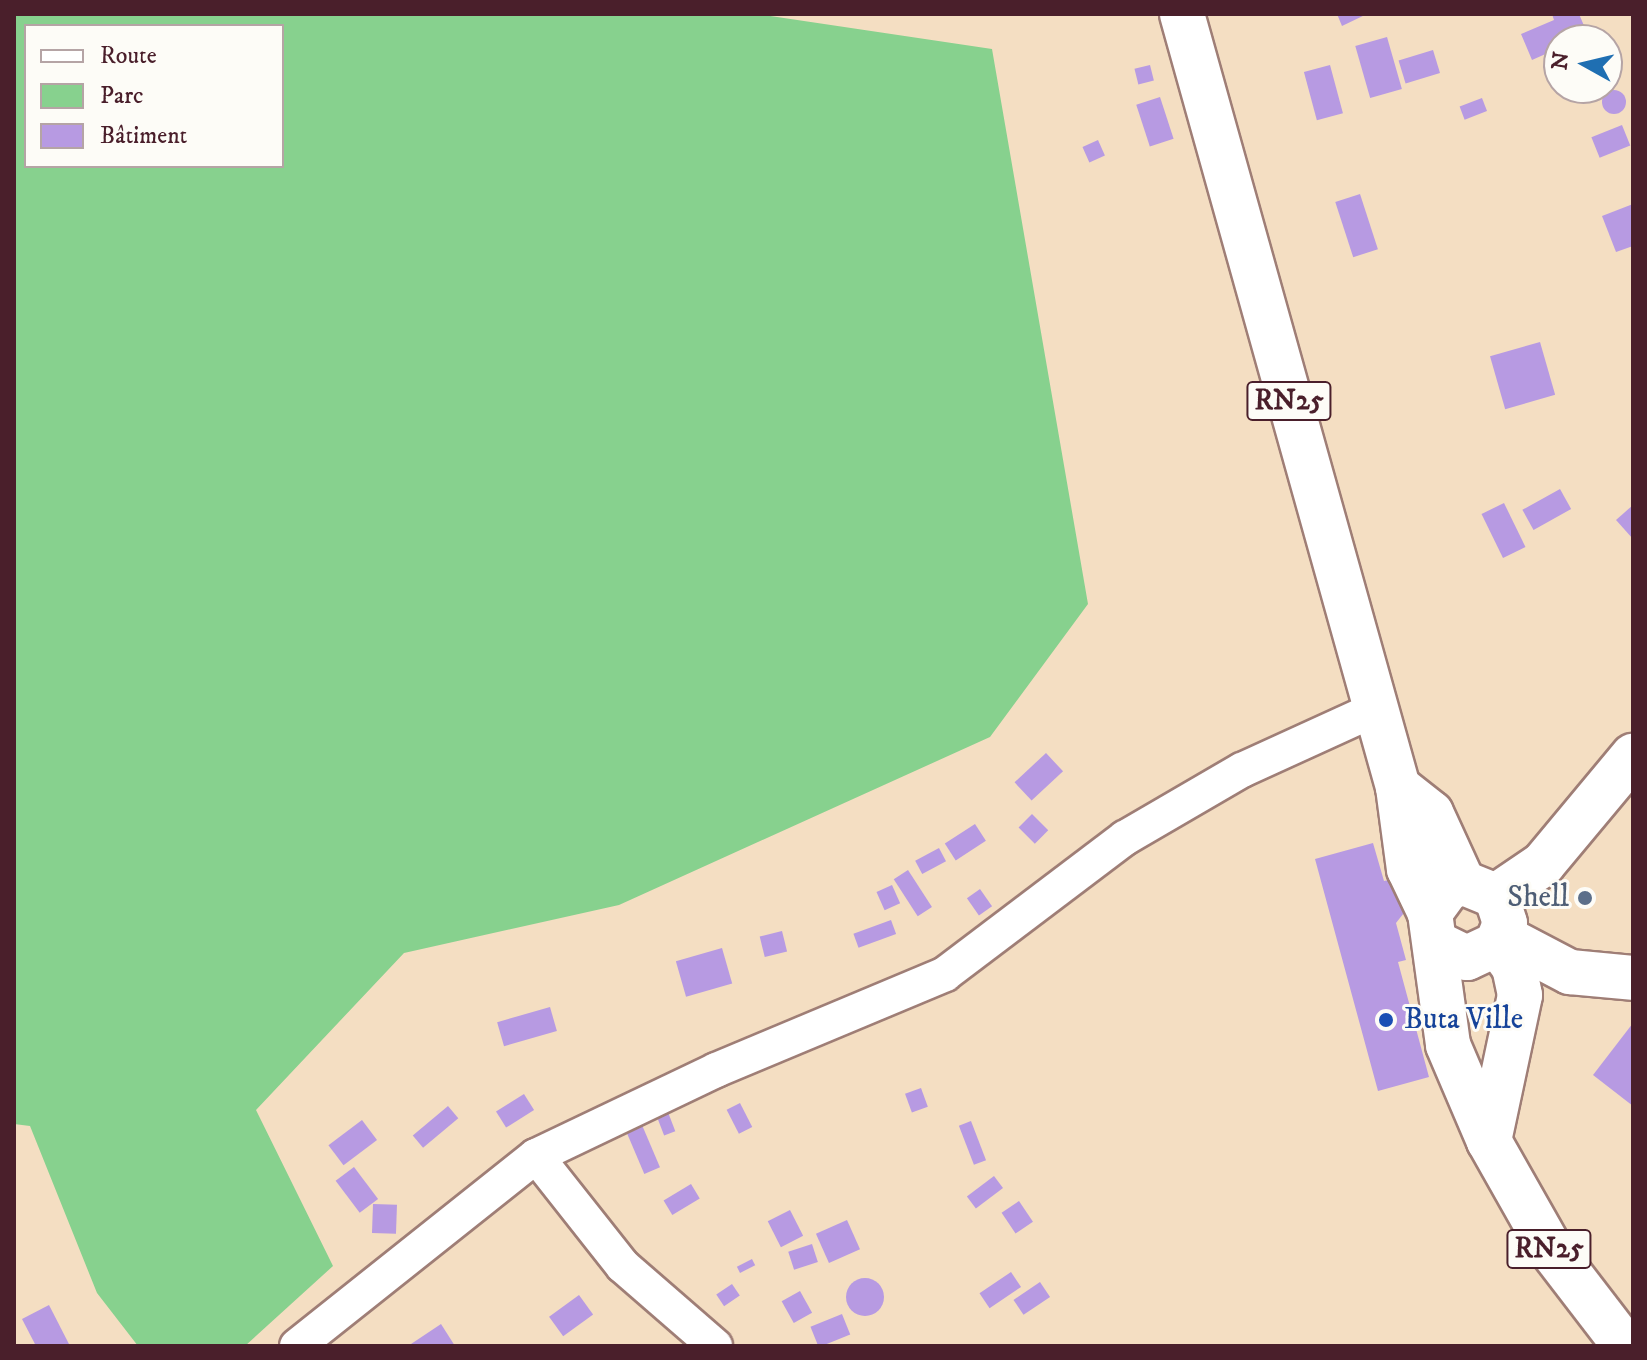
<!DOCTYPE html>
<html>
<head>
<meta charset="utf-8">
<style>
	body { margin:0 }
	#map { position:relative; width:1647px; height:1360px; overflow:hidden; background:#f4dec2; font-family:"IM FELL DW Pica",serif }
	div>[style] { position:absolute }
	.green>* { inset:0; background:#87d18e }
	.building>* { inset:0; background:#b79ae2; transform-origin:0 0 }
	.round { border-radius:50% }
	.roads { filter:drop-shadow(2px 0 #9f7e76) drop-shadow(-2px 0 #9f7e76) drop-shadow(0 2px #9f7e76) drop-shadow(0 -2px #9f7e76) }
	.minor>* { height:34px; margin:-17px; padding:0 17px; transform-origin:17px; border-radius:17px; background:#fff }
	.tertiary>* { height:44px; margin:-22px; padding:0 22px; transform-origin:22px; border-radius:22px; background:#fff }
	.primary>* { height:44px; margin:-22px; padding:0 22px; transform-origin:22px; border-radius:22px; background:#fff }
	.dots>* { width:22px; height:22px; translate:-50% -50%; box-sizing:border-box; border:4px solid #fdfcf7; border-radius:50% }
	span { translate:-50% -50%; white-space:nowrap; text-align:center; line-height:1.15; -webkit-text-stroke:6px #fdfcf7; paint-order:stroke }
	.shield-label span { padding:2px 6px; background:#fdfcf7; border:2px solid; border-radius:6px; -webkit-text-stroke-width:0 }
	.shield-label { font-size:28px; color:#4a1f2b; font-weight:700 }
	.service-label { font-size:30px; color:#4e5e75 }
	.right { translate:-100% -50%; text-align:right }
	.transit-label { font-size:30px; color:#164399 }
	.left { translate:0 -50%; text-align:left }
	.frame { position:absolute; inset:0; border:16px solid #4a1f2b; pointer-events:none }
	.legend { position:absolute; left:24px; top:24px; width:260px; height:144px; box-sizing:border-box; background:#fdfcf7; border:2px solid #b5a4a5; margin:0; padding:10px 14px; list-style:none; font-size:24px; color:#4a1f2b }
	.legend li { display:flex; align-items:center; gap:16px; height:40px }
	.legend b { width:40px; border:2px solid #b5a4a5 }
	.north { position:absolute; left:1543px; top:24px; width:80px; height:80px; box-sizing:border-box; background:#fdfcf7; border:2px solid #b5a4a5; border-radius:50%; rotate:278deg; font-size:22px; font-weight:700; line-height:32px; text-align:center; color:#4a1f2b }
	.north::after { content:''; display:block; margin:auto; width:28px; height:36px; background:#1f6fb2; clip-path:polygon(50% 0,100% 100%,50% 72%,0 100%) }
</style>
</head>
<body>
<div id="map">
	<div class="green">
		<i style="clip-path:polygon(evenodd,14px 14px,757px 14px,992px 49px,1088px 604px,990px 737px,619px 905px,404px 953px,256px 1110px,333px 1266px,245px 1346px,138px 1346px,97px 1293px,30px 1126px,14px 1124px,14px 14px,26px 26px,282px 26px,282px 166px,26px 166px,26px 26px)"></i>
	</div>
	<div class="building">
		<i style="clip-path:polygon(1337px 14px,1367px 14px,1342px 26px)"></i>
		<i style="clip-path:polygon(1552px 14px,1579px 14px,1588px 35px,1559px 40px,1559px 48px,1532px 60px,1521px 34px,1554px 20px)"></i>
		<i style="left:1387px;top:37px;width:54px;height:33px;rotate:74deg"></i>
		<i style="left:1433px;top:50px;width:24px;height:36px;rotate:73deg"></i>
		<i style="clip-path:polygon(1559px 57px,1559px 82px,1558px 82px,1551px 59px)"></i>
		<i style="left:1150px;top:65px;width:16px;height:16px;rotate:76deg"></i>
		<i style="left:1330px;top:65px;width:50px;height:27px;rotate:75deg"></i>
		<i class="round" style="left:1602px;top:90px;width:24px;height:24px"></i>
		<i style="left:1160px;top:97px;width:44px;height:25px;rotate:72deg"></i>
		<i style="left:1482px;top:98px;width:14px;height:24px;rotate:69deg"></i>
		<i style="left:1622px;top:125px;width:22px;height:33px;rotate:68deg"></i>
		<i style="left:1098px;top:140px;width:17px;height:17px;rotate:66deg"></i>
		<i style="left:1360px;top:194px;width:58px;height:26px;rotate:72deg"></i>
		<i style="clip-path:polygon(1633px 204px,1633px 246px,1616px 252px,1602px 216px)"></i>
		<i style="left:1540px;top:342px;width:55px;height:52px;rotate:74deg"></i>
		<i style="left:1560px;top:489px;width:23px;height:43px;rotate:61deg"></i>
		<i style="left:1504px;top:503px;width:49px;height:25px;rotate:64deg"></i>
		<i style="clip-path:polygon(1633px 505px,1633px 539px,1616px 520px)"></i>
		<i style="left:1046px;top:753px;width:25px;height:43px;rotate:47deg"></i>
		<i style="left:1032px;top:814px;width:23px;height:19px;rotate:45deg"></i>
		<i style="left:975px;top:824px;width:20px;height:36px;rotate:57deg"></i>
		<i style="clip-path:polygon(1373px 843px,1384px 881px,1393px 879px,1407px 909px,1396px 923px,1406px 960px,1398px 962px,1429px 1077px,1378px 1091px,1315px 859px)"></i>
		<i style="left:939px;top:848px;width:15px;height:27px;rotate:62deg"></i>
		<i style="left:908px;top:870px;width:44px;height:17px;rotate:57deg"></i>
		<i style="left:892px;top:885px;width:20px;height:17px;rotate:66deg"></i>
		<i style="left:980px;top:889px;width:21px;height:16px;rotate:55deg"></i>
		<i style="left:891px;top:920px;width:15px;height:40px;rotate:70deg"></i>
		<i style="left:782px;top:931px;width:21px;height:23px;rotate:76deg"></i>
		<i style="left:722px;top:948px;width:37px;height:48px;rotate:74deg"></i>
		<i style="left:550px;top:1007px;width:25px;height:55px;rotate:74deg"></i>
		<i style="clip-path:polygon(1633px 1023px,1633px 1106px,1593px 1075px)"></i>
		<i style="left:921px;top:1088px;width:20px;height:17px;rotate:70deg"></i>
		<i style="left:524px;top:1094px;width:19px;height:33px;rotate:58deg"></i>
		<i style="left:740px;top:1103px;width:27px;height:15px;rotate:63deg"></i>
		<i style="left:448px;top:1106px;width:16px;height:46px;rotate:50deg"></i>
		<i style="left:666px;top:1107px;width:26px;height:12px;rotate:69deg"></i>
		<i style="left:362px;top:1120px;width:25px;height:42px;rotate:53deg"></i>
		<i style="left:971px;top:1121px;width:42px;height:13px;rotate:69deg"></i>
		<i style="left:642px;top:1125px;width:46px;height:17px;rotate:67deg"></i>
		<i style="left:354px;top:1167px;width:40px;height:23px;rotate:53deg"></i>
		<i style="left:994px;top:1176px;width:15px;height:34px;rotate:53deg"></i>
		<i style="left:691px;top:1184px;width:17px;height:32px;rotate:59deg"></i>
		<i style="left:1019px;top:1201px;width:25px;height:21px;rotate:56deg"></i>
		<i style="left:373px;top:1204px;width:24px;height:29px;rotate:2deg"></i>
		<i style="left:790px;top:1210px;width:29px;height:25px;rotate:63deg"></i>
		<i style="left:847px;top:1220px;width:32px;height:34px;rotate:66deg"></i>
		<i style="left:812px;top:1244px;width:19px;height:25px;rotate:72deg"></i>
		<i style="left:752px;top:1259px;width:7px;height:17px;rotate:63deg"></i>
		<i style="left:1011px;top:1272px;width:18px;height:38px;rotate:56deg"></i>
		<i class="round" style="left:846px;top:1278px;width:38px;height:38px"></i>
		<i style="left:1040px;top:1282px;width:18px;height:32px;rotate:56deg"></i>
		<i style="left:732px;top:1284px;width:14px;height:19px;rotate:56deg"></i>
		<i style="left:800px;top:1291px;width:25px;height:21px;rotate:61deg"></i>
		<i style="left:579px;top:1295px;width:24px;height:37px;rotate:54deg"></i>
		<i style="clip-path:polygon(49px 1305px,70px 1346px,36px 1346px,22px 1319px)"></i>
		<i style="left:842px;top:1314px;width:22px;height:34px;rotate:68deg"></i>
		<i style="clip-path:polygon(441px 1324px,455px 1346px,408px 1346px)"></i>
	</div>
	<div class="roads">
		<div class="minor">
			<i style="left:536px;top:1156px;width:140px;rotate:51.7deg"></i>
			<i style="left:623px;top:1266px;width:122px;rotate:41deg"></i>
			<i style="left:297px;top:1346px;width:305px;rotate:-38.5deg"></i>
			<i style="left:536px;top:1156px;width:199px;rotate:-25.5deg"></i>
			<i style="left:716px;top:1070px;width:248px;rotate:-22.7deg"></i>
			<i style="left:945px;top:974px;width:226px;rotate:-37.1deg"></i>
			<i style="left:1125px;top:838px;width:135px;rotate:-30.2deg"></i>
			<i style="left:1242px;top:770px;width:147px;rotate:-24.5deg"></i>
		</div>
		<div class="tertiary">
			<i style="left:1496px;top:896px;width:57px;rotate:-34.2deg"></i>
			<i style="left:1543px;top:864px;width:141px;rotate:-50.2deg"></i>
			<i style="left:1501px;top:936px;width:78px;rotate:27.6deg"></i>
			<i style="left:1570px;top:972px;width:63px;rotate:5.4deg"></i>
		</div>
		<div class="primary">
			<i style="left:1182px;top:14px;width:803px;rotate:74.39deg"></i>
			<i style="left:1398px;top:787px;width:83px;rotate:82.4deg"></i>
			<i style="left:1409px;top:869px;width:49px;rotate:64.5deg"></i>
			<i style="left:1398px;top:787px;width:42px;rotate:38.2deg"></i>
			<i style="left:1431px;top:813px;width:77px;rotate:65.4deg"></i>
			<i style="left:1438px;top:944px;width:32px;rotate:26deg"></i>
			<i style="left:1467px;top:958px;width:33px;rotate:-25deg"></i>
			<i style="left:1497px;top:944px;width:22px;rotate:-69deg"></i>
			<i style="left:1505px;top:923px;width:28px;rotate:-108deg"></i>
			<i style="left:1496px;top:896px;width:35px;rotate:-158deg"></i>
			<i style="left:1463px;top:883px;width:16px;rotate:162deg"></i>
			<i style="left:1448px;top:888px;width:31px;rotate:126deg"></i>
			<i style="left:1430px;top:913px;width:133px;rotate:82.2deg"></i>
			<i style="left:1448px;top:1045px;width:104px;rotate:66.9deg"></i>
			<i style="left:1489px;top:1141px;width:122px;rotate:60.5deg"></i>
			<i style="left:1549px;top:1247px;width:125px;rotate:52.5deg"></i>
			<i style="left:1489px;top:1141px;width:149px;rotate:-78deg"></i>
			<i style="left:1520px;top:995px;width:29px;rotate:-102deg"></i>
			<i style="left:1514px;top:967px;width:29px;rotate:-126deg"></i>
		</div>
	</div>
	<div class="dots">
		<i style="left:1585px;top:898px;background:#5c6f8a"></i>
		<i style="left:1386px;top:1020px;background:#1a4fb4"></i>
	</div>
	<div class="shield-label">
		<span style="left:1289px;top:401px">RN25</span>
		<span style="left:1549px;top:1249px">RN25</span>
	</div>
	<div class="service-label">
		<span class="right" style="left:1569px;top:898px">Shell</span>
	</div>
	<div class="transit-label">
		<span class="left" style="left:1404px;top:1020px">Buta Ville</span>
	</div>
	<div class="frame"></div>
	<ul class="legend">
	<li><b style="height:10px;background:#fff"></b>Route</li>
	<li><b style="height:22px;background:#87d18e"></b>Parc</li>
	<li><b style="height:22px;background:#b79ae2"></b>Bâtiment</li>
	</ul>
	<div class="north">N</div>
</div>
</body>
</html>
